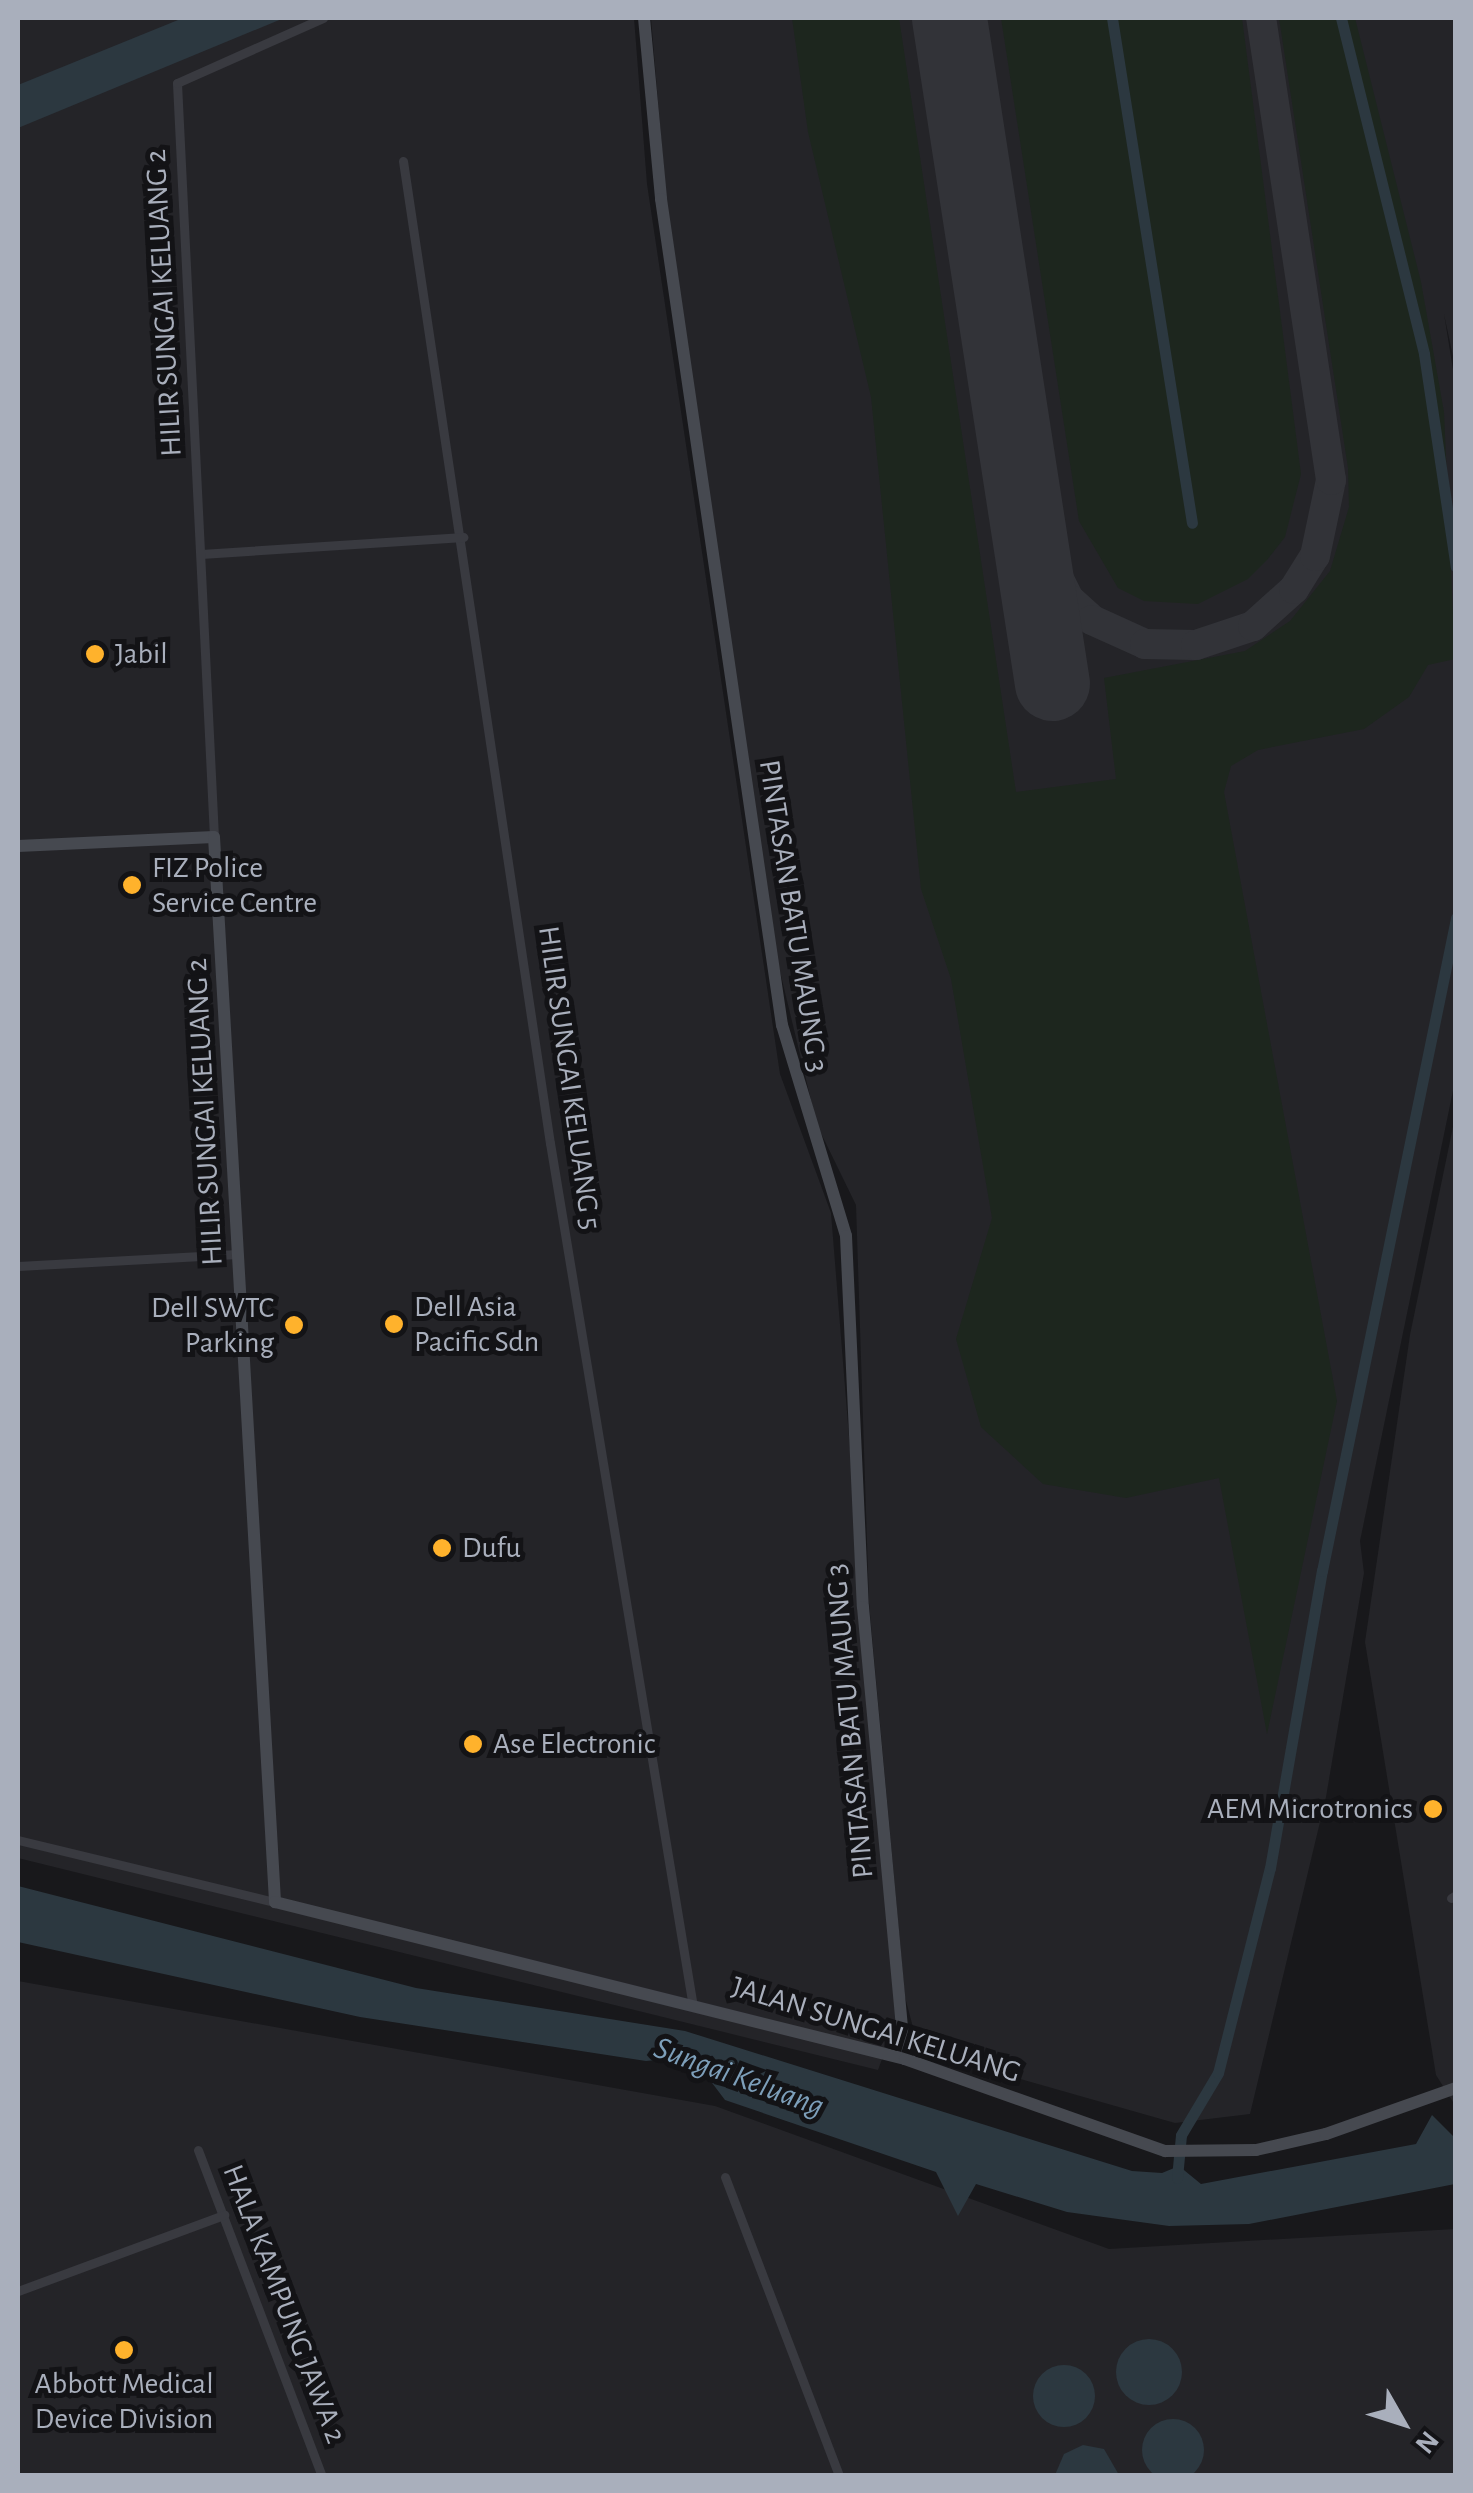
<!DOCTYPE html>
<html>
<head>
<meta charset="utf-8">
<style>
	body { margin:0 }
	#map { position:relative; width:1473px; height:2493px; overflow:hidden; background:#18181b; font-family:"Alegreya Sans",sans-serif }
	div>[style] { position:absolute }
	.built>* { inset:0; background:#242428 }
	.green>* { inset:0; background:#1d261e }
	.water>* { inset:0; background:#2c3840 }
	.round { border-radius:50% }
	.canal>* { height:11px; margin:-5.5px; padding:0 5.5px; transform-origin:5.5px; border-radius:5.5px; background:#2c3840 }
	.taxiway>* { height:30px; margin:-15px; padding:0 15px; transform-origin:15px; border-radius:15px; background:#323338 }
	.runway>* { height:75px; margin:-37.5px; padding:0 37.5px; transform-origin:37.5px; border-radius:37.5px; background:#323338 }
	.street>* { height:9px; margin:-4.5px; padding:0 4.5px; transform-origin:4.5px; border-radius:4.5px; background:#393a40 }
	.secondary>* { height:12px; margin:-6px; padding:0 6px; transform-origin:6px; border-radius:6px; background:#464950 }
	.dots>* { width:28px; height:28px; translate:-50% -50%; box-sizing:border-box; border:5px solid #131316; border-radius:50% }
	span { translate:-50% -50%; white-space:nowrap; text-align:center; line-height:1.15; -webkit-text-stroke:10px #131316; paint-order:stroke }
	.street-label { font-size:30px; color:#a9afbc }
	.poi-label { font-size:30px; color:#a9afbc }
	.left { translate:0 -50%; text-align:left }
	.right { translate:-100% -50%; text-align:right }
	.water-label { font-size:32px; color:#7d9fba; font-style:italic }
	.frame { position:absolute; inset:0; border:20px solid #a9afbc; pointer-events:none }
	.north { position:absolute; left:1353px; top:2373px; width:100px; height:100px; -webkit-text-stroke:8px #131316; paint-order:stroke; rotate:129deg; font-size:28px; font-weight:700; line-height:40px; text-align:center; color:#a9afbc }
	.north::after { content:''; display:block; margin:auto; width:35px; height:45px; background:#a9afbc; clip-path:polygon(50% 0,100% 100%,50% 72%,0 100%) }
</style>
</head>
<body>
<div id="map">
	<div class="built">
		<i style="clip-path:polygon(18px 18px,634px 18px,647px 184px,780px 1074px,831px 1213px,896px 2021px,878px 2070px,18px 1858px)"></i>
		<i style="clip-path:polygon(651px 18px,1455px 18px,1455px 366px,1444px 314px,1456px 388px,1455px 1081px,1360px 1541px,1364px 1573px,1326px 1797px,1250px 2114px,1175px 2123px,919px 2050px,905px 1997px,869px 1603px,856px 1205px,817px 1125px,777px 959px,666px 196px)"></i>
		<i style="clip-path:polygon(1455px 1117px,1455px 2105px,1436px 2075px,1365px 1642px,1410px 1335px)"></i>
		<i style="clip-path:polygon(18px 1981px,715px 2106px,1109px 2249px,1455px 2229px,1455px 2475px,18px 2475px)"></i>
	</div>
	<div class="green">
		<i style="clip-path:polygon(792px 18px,899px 18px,1016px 792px,1116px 779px,1104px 678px,1245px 651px,1290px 621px,1330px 571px,1349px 507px,1348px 468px,1279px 18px,1355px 18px,1421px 282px,1444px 412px,1455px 659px,1428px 665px,1409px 697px,1364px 729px,1258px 750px,1231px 766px,1224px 792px,1337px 1401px,1267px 1734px,1219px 1478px,1126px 1498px,1043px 1484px,981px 1427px,956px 1339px,992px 1218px,951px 979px,921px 889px,871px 397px,808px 132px)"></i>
		<i style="clip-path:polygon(1001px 18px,1242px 18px,1301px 474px,1285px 537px,1267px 560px,1248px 579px,1198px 604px,1144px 601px,1118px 588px,1079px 521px)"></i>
	</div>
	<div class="water">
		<i style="clip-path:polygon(183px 18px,284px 18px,18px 128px,18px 85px)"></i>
		<i style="clip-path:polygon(18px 1886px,416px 1988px,685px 2031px,1132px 2171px,1162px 2173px,1179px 2166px,1201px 2184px,1416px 2144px,1432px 2115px,1455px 2138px,1455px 2184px,1249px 2224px,1169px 2226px,1067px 2212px,976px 2184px,958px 2216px,936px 2172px,725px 2100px,703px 2071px,675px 2058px,646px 2061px,360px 2017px,18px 1942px)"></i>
		<i class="round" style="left:1116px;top:2339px;width:66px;height:66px"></i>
		<i class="round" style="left:1033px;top:2365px;width:62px;height:62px"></i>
		<i class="round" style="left:1142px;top:2419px;width:62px;height:62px"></i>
		<i style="clip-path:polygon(1083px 2445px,1104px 2449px,1119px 2475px,1055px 2475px,1064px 2454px)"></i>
	</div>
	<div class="canal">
		<i style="left:1112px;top:18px;width:511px;rotate:81deg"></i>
		<i style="left:1341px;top:18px;width:346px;rotate:76.1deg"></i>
		<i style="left:1424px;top:354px;width:215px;rotate:81.5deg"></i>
		<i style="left:1177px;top:2178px;width:43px;rotate:-84.7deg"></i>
		<i style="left:1181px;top:2135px;width:72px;rotate:-59.2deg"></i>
		<i style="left:1218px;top:2073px;width:211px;rotate:-75.8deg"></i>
		<i style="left:1270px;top:1868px;width:302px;rotate:-80.1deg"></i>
		<i style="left:1322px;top:1571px;width:667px;rotate:-78.4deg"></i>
	</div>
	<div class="taxiway">
		<i style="left:1025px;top:511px;width:98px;rotate:63.4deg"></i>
		<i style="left:1069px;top:599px;width:31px;rotate:42deg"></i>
		<i style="left:1092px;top:620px;width:58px;rotate:24.4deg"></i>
		<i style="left:1145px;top:644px;width:51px;rotate:1.1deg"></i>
		<i style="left:1196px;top:645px;width:60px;rotate:-18.4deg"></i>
		<i style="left:1253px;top:626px;width:55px;rotate:-42.1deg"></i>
		<i style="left:1294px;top:589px;width:39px;rotate:-58deg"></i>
		<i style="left:1315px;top:556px;width:78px;rotate:-78.1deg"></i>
		<i style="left:1331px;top:480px;width:467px;rotate:-98.6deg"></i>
	</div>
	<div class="runway">
		<i style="left:949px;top:18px;width:673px;rotate:81.2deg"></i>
	</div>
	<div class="street">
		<i style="left:403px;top:161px;width:993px;rotate:81.49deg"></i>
		<i style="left:550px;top:1143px;width:870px;rotate:80.6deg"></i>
		<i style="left:201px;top:554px;width:263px;rotate:-3.7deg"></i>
		<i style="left:214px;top:837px;width:755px;rotate:-92.81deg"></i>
		<i style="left:177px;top:83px;width:160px;rotate:-24deg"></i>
		<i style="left:18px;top:1266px;width:220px;rotate:-3.1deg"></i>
		<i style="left:18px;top:1840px;width:264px;rotate:13.6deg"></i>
		<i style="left:1451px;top:1898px;width:6px;rotate:-31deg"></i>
		<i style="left:198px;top:2150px;width:349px;rotate:69.2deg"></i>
		<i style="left:725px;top:2177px;width:320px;rotate:69.1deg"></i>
		<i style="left:18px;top:2291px;width:220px;rotate:-20.3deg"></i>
	</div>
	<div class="secondary">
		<i style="left:644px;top:18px;width:182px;rotate:84.6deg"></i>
		<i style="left:661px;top:199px;width:835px;rotate:81.67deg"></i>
		<i style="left:782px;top:1025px;width:220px;rotate:73.1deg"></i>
		<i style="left:846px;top:1236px;width:371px;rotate:87.4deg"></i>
		<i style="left:863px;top:1607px;width:454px;rotate:84.7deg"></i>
		<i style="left:18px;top:846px;width:196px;rotate:-2.6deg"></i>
		<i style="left:214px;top:837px;width:1067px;rotate:86.72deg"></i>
		<i style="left:275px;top:1902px;width:649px;rotate:13.99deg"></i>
		<i style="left:905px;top:2059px;width:276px;rotate:19.5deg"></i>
		<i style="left:1165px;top:2151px;width:91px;rotate:-0.6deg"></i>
		<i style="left:1256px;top:2150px;width:72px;rotate:-12.9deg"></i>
		<i style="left:1326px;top:2134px;width:138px;rotate:-19.5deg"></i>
	</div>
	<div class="dots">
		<i style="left:95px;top:654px;background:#ffb22c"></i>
		<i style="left:132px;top:885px;background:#ffb22c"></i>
		<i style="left:394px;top:1324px;background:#ffb22c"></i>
		<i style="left:294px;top:1325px;background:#ffb22c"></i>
		<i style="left:442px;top:1548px;background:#ffb22c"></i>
		<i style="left:473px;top:1744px;background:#ffb22c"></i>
		<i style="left:1433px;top:1809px;background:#ffb22c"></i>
		<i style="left:124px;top:2350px;background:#ffb22c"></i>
	</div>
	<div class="street-label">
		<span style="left:164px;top:303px;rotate:-93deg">HILIR SUNGAI KELUANG 2</span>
		<span style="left:793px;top:916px;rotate:81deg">PINTASAN BATU MAUNG 3</span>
		<span style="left:569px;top:1078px;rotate:82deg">HILIR SUNGAI KELUANG 5</span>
		<span style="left:205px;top:1112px;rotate:-93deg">HILIR SUNGAI KELUANG 2</span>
		<span style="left:850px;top:1721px;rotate:-95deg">PINTASAN BATU MAUNG 3</span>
		<span style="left:876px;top:2030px;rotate:17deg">JALAN SUNGAI KELUANG</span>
		<span style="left:284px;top:2304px;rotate:69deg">HALA KAMPUNG JAWA 2</span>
	</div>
	<div class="poi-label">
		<span class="left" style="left:115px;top:654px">Jabil</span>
		<span class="left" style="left:152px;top:885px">FIZ Police<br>Service Centre</span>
		<span class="left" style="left:414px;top:1324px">Dell Asia<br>Pacific Sdn</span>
		<span class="right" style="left:274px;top:1325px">Dell SWTC<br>Parking</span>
		<span class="left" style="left:462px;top:1548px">Dufu</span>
		<span class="left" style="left:493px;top:1744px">Ase Electronic</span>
		<span class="right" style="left:1413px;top:1809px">AEM Microtronics</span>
		<span style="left:124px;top:2401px">Abbott Medical<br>Device Division</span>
	</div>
	<div class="water-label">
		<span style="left:739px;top:2077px;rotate:20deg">Sungai Keluang</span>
	</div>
	<div class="frame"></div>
	<div class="north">N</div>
</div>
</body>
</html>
